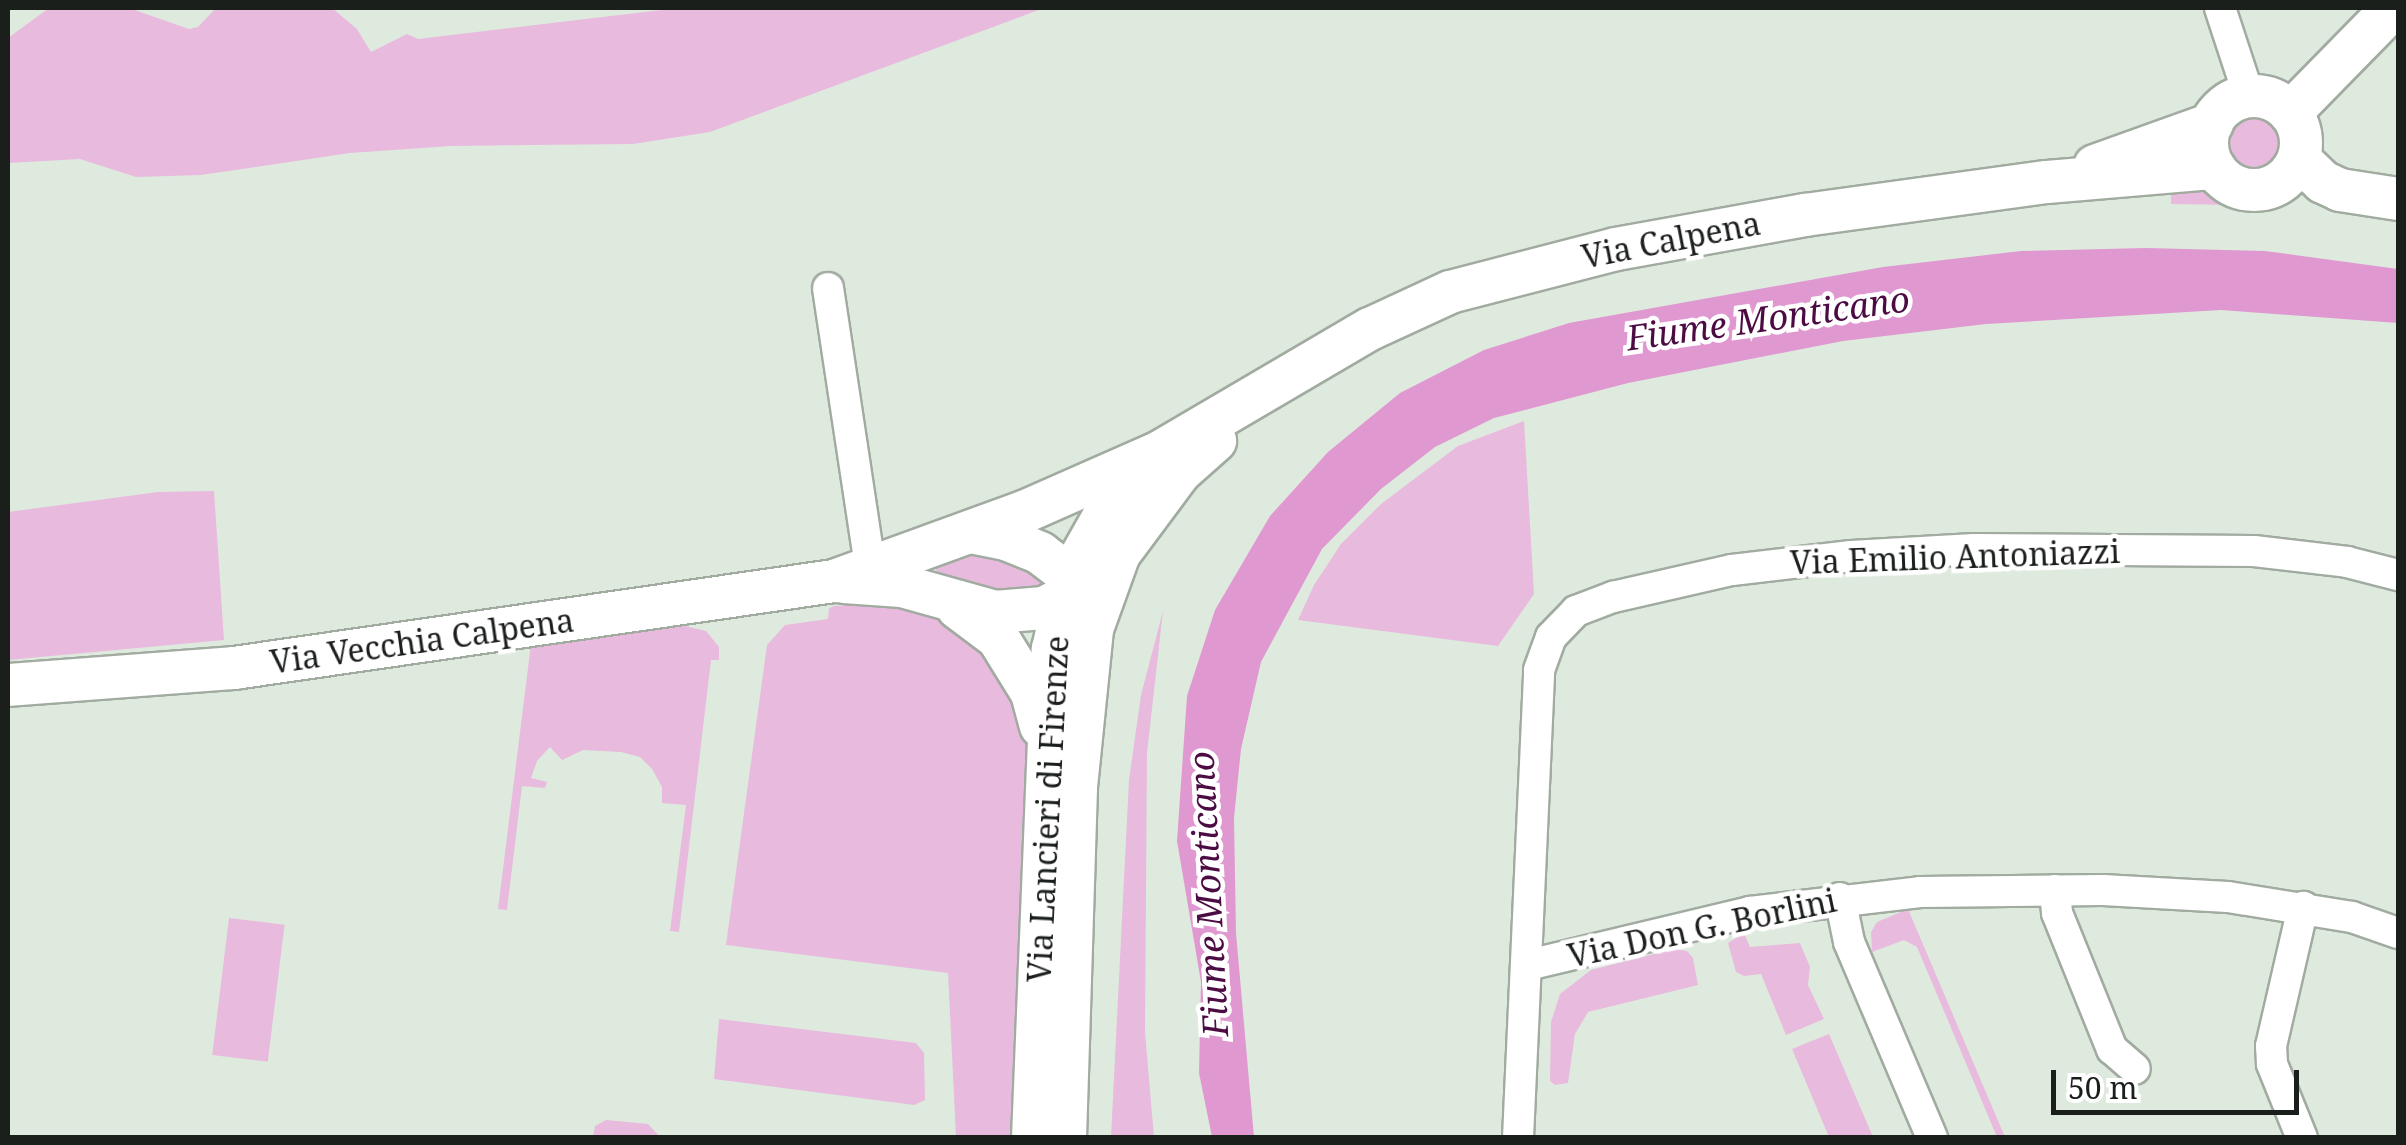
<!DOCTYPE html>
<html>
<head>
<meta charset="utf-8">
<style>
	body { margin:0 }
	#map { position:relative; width:2406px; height:1145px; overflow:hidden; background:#dfeade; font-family:"Noto Serif",serif }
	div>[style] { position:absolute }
	.green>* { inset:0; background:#e8bade; transform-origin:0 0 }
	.round { border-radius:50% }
	.water>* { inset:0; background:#e098d1 }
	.roads { filter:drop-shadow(2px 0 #a1aba0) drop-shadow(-2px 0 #a1aba0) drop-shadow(0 2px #a1aba0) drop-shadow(0 -2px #a1aba0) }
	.street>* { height:30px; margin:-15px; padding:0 15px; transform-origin:15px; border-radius:15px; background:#fff }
	.secondary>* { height:42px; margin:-21px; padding:0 21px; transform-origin:21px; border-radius:21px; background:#fff }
	.secondary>.ring { margin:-21px; padding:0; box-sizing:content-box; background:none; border:42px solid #fff; border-radius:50% }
	span { translate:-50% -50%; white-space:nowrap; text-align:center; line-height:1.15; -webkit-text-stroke:9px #fff; paint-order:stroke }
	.street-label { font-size:32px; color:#1b1f1b }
	.water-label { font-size:35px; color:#4c0c43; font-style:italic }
	.frame { position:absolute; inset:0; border:10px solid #1b1f1b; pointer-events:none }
	.scale { position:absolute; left:2051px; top:1070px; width:248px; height:45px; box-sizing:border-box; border:5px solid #1b1f1b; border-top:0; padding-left:12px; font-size:30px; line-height:35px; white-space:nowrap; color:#1b1f1b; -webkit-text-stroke:8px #fff; paint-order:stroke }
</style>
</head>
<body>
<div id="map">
	<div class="green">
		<i style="clip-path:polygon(49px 8px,129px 8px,189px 29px,198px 27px,216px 8px,332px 8px,357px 29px,371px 52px,407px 34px,418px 39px,678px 8px,1044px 8px,710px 132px,633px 144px,451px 146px,350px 153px,201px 175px,136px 177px,80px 159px,8px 163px,8px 38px)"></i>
		<i class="round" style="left:2230px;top:117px;width:50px;height:50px"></i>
		<i style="clip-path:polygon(2171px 186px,2211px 191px,2234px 205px,2171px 204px)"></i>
		<i style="clip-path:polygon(1524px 421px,1534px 594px,1498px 646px,1298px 620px,1314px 585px,1341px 544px,1381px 504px,1458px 446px)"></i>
		<i style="clip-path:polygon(214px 491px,224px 640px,8px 660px,8px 512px,158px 492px)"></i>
		<i style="clip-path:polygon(955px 552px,1005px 555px,1049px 583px,1010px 597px,939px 575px,934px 566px)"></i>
		<i style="clip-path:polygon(885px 602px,953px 622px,990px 649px,1033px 736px,1019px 1137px,956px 1137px,948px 973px,726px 945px,767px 645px,785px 625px,828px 619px,829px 608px,835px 606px)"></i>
		<i style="clip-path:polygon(1163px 611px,1147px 753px,1145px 1032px,1154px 1137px,1111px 1137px,1129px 780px,1141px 695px)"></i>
		<i style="clip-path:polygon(685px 626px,706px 631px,719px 647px,719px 660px,711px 660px,679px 932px,670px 931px,686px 805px,662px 803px,662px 787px,652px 769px,640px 757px,621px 752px,583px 750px,562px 760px,550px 747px,537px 761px,531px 778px,547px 782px,545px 788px,522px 786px,507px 910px,498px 909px,531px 644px)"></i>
		<i style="clip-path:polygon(1908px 909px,2005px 1137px,1997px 1137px,1917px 947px,1904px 940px,1872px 952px,1871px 932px,1877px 922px)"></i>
		<i style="left:229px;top:918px;width:56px;height:138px;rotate:7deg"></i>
		<i style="clip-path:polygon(1744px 933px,1750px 947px,1800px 943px,1810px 967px,1808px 985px,1824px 1019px,1786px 1035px,1761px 974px,1744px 976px,1736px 972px,1728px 943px)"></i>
		<i style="clip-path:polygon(1674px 949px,1687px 951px,1693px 958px,1698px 985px,1588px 1012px,1575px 1034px,1568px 1083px,1555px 1085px,1550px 1081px,1551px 1022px,1560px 994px,1591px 970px)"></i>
		<i style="clip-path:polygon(719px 1019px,916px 1043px,924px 1053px,925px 1100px,914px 1105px,714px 1079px)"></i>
		<i style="clip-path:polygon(1829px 1034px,1873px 1137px,1829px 1137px,1792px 1049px)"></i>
		<i style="clip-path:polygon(606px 1120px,648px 1124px,660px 1137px,593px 1137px,595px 1126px)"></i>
	</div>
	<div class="water">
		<i style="clip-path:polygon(2146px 248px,2265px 251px,2398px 269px,2398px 323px,2221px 310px,1986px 324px,1843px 341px,1628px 383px,1494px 418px,1435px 447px,1381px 489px,1322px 549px,1261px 662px,1241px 749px,1234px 818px,1236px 933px,1254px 1137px,1212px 1137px,1199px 1073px,1201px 982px,1177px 841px,1187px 696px,1215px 610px,1270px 516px,1328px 452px,1400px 393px,1484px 350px,1569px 323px,1883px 267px,2021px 251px)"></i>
	</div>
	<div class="roads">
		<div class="street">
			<i style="left:2220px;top:8px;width:93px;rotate:71.8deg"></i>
			<i style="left:828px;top:288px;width:282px;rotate:81.4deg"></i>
			<i style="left:2055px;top:890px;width:23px;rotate:85deg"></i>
			<i style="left:2057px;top:913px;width:147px;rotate:68deg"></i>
			<i style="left:2112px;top:1049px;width:30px;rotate:41deg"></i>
			<i style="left:1840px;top:898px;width:45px;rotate:78.4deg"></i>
			<i style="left:1849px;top:942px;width:213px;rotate:67deg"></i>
			<i style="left:1528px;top:965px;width:228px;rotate:-13.4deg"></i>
			<i style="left:1750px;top:912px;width:171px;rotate:-6.7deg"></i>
			<i style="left:1920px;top:892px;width:183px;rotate:-0.6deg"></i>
			<i style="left:2103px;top:890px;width:125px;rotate:3.2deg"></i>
			<i style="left:2228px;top:897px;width:126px;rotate:9.2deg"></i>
			<i style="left:2352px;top:917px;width:49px;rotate:19.2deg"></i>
			<i style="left:1518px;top:1138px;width:468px;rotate:-87.4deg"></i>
			<i style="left:1539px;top:670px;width:35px;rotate:-70deg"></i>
			<i style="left:1551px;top:637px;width:36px;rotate:-46deg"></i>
			<i style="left:1576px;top:611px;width:40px;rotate:-21deg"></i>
			<i style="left:1613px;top:597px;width:122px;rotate:-12.8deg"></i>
			<i style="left:1732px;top:570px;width:120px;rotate:-6.7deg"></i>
			<i style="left:1851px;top:556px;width:123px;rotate:-3.3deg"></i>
			<i style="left:1974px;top:549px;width:280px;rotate:0.4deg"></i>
			<i style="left:2254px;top:551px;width:94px;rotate:6.7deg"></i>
			<i style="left:2347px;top:562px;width:53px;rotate:14.3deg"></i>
			<i style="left:2302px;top:1138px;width:80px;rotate:-112.1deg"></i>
			<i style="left:2272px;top:1064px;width:18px;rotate:-93deg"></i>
			<i style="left:2271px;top:1046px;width:143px;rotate:-77deg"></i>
		</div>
		<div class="secondary">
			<i class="ring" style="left:2207px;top:96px;width:52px;height:52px"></i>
			<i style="left:2290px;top:113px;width:147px;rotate:-45.6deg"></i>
			<i style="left:2299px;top:159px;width:33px;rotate:44deg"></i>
			<i style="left:2323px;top:182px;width:19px;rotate:25deg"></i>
			<i style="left:2340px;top:190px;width:59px;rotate:8.8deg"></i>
			<i style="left:2095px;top:166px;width:124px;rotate:-19.7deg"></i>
			<i style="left:970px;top:532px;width:37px;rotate:11deg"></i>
			<i style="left:1006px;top:539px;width:37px;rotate:22deg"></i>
			<i style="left:1040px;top:553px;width:38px;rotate:37deg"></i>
			<i style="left:1070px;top:576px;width:27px;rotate:66deg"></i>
			<i style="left:844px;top:582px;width:58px;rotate:3.9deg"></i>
			<i style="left:902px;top:586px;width:97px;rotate:15.6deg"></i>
			<i style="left:995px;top:612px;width:49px;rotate:-4.7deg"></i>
			<i style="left:1044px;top:608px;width:45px;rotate:-27.7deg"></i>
			<i style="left:958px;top:608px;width:50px;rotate:36.9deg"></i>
			<i style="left:998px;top:638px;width:65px;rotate:58.3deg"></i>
			<i style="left:1032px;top:693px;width:34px;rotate:75deg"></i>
			<i style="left:8px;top:685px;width:227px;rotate:-4.3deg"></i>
			<i style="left:234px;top:668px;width:606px;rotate:-8.25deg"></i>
			<i style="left:834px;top:581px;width:202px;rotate:-20deg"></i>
			<i style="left:1024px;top:512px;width:149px;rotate:-23.8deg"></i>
			<i style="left:1160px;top:452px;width:243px;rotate:-30.4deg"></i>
			<i style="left:1370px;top:329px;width:88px;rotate:-24.8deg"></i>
			<i style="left:1450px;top:292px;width:171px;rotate:-14.5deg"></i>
			<i style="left:1616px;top:249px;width:192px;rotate:-10.2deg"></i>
			<i style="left:1805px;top:215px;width:244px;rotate:-7.8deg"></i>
			<i style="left:2047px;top:182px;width:168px;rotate:-4.8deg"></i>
			<i style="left:1033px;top:1138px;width:489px;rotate:-87.7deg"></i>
			<i style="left:1053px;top:649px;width:75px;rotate:-76.9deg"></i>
			<i style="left:1070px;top:576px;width:67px;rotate:-60.4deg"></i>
			<i style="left:1103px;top:518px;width:72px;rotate:-51.2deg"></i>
			<i style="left:1065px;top:1138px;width:351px;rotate:-88.2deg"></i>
			<i style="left:1076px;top:787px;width:159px;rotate:-84.2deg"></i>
			<i style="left:1092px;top:629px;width:80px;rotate:-70.2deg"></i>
			<i style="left:1119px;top:554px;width:102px;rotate:-53.4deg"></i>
			<i style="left:1180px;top:472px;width:47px;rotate:-41.5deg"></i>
		</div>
	</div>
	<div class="street-label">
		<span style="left:1671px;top:240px;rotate:-11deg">Via Calpena</span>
		<span style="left:1955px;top:557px;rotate:-2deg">Via Emilio Antoniazzi</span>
		<span style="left:422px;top:641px;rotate:-8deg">Via Vecchia Calpena</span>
		<span style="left:1048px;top:809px;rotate:-87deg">Via Lancieri di Firenze</span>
		<span style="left:1702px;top:928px;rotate:-12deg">Via Don G. Borlini</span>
	</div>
	<div class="water-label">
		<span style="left:1768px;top:318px;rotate:-8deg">Fiume Monticano</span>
		<span style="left:1208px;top:894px;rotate:-93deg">Fiume Monticano</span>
	</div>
	<div class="frame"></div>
	<div class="scale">50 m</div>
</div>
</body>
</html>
